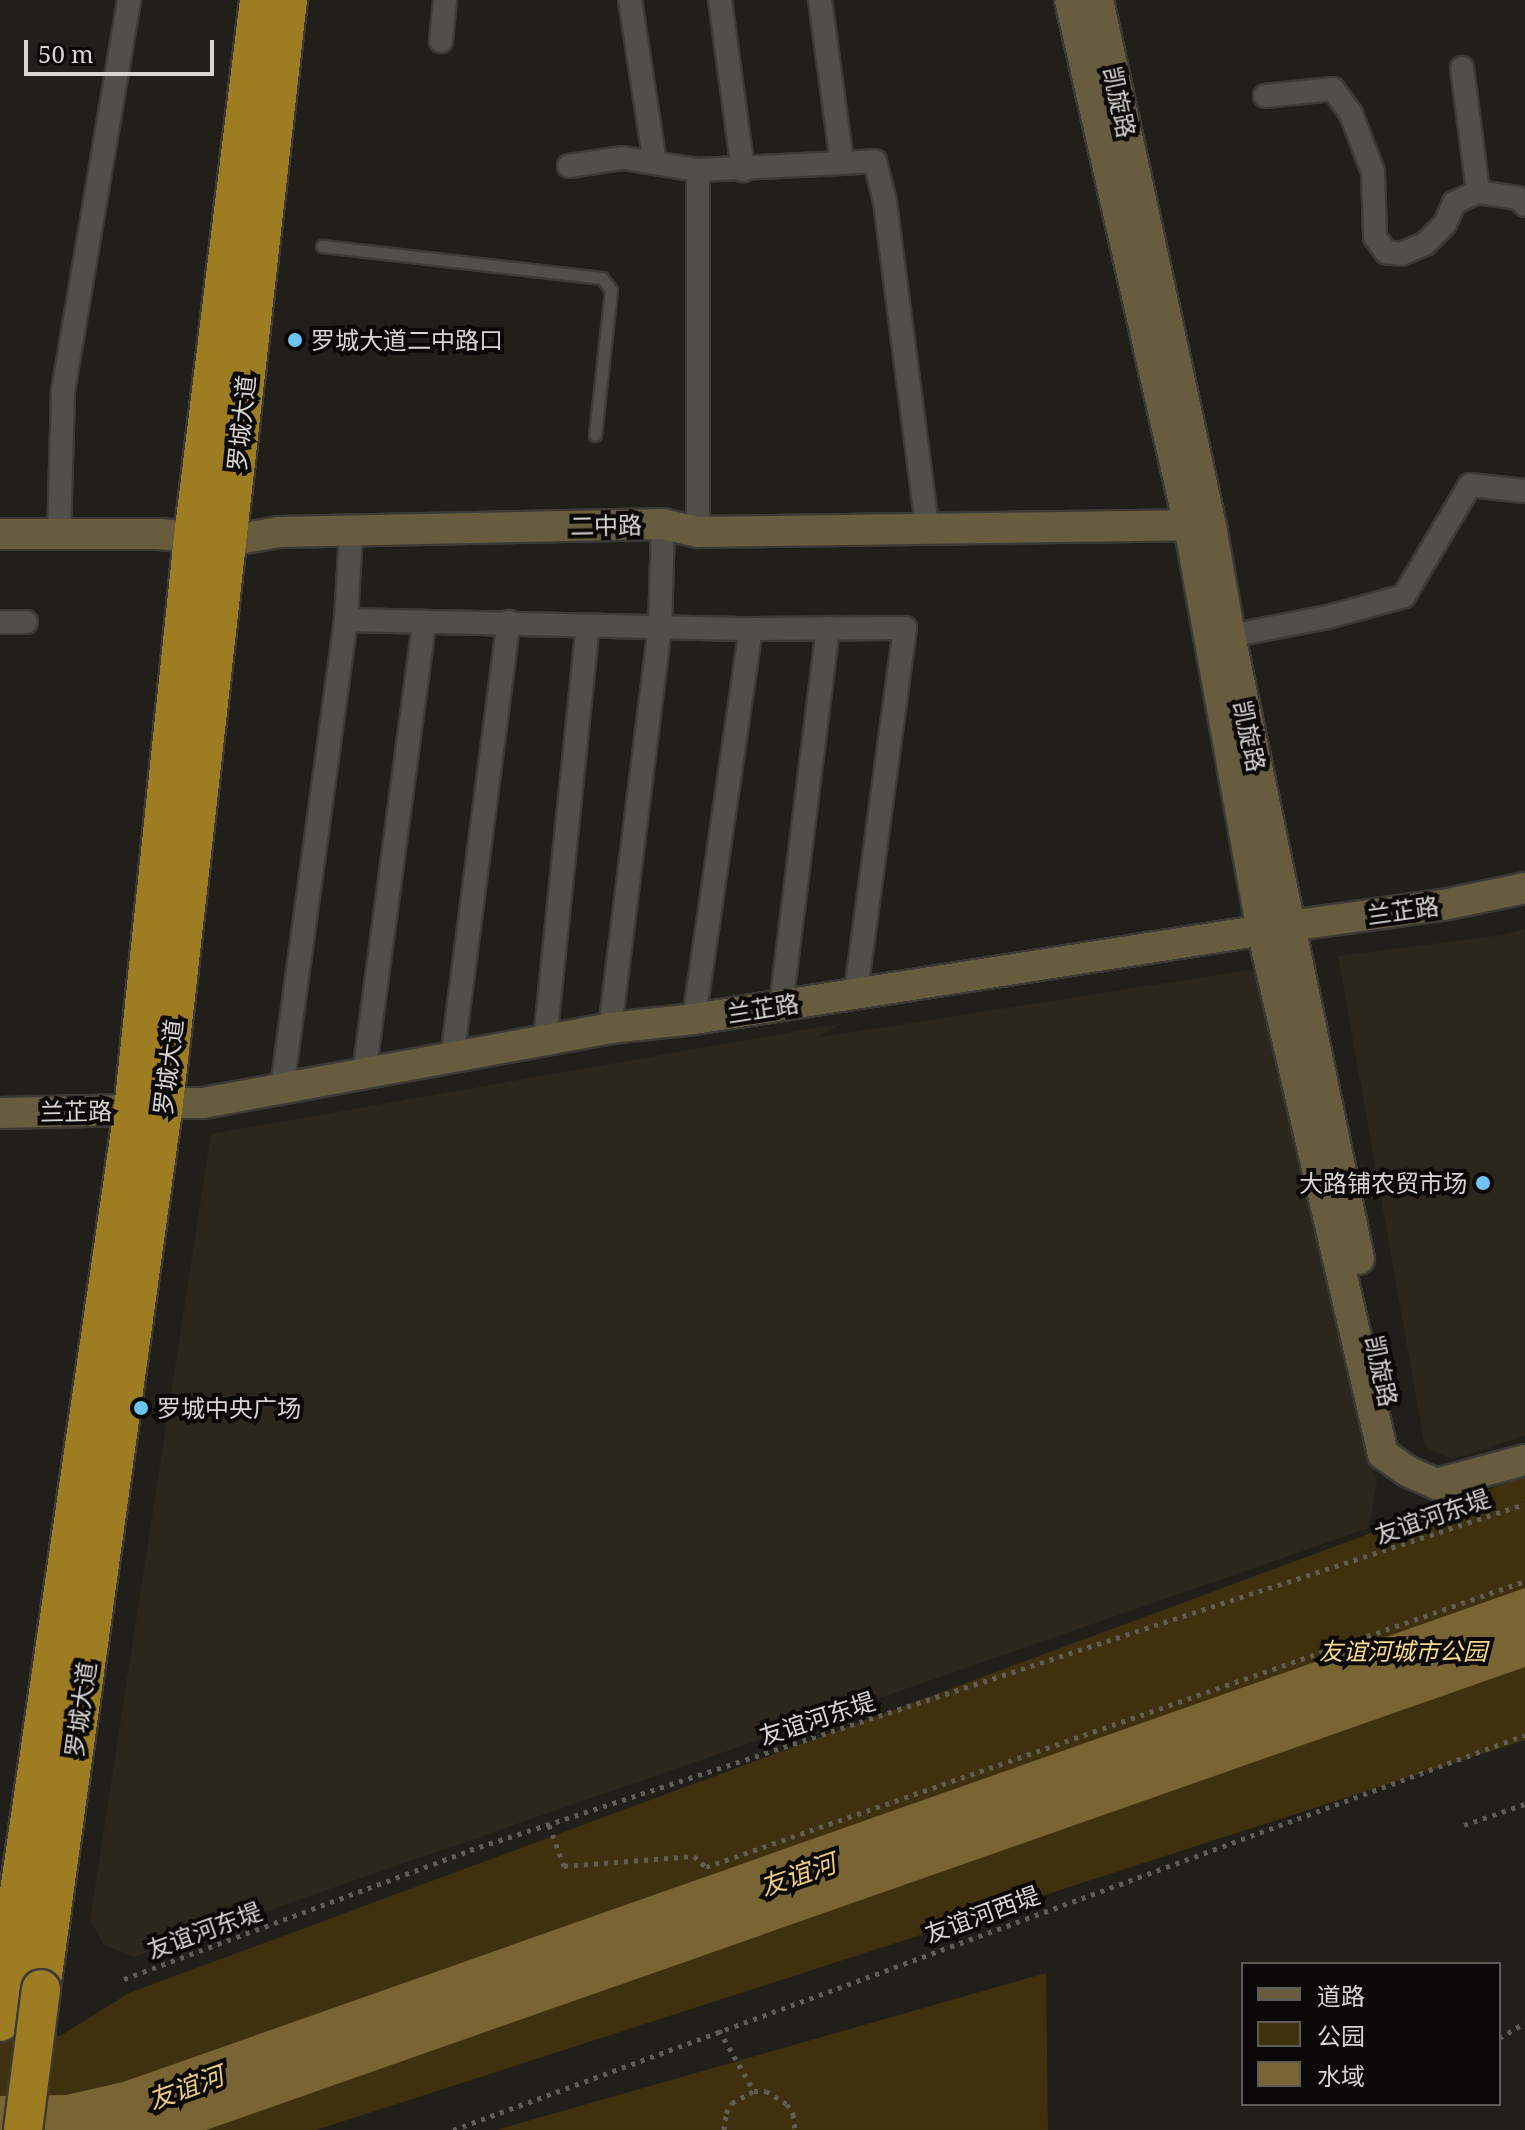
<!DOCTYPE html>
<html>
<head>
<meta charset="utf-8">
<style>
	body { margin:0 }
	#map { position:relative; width:1525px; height:2130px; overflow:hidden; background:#211f1a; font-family:"Noto Serif","Noto Sans SC",serif }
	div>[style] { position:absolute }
	.built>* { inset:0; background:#2b271d }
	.green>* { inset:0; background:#3f310e }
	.water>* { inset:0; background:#796433 }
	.path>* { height:5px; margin-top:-2.5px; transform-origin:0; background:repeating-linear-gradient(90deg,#5f5d58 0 4px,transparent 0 10px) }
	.roads { filter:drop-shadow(2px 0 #3b3a37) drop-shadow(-2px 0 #3b3a37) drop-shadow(0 2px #3b3a37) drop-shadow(0 -2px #3b3a37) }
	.lane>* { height:11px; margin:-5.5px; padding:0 5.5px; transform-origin:5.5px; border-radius:5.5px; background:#514f4a }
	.street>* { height:22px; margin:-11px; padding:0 11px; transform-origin:11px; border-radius:11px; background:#514f4a }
	.secondary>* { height:30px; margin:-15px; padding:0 15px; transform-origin:15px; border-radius:15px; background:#685c3e }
	.highway>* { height:38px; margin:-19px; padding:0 19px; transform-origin:19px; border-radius:19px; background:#9e7c21 }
	.bridges { filter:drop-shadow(2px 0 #3b3a37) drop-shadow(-2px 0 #3b3a37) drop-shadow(0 2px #3b3a37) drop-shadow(0 -2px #3b3a37) }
	.highway-bridge>* { height:38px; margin:-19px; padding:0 19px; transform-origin:19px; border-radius:19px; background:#9e7c21 }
	.dots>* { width:22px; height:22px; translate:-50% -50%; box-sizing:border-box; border:4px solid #0a0907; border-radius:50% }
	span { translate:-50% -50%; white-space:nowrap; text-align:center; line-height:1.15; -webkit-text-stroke:8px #0a0907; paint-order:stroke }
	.street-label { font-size:24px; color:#d7d5d2 }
	.poi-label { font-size:24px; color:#d7d5d2 }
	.left { translate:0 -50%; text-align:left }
	.right { translate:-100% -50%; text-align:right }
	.park-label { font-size:24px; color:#fbd98c; font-style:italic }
	.water-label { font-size:26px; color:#edcb7f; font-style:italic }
	.legend { position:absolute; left:1241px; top:1962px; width:260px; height:144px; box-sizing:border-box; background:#0a0907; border:2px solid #5c5b58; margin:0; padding:10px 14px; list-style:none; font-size:24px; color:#d7d5d2 }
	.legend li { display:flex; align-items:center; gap:16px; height:40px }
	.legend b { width:40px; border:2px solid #5c5b58 }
	.scale { position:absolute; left:24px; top:40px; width:190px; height:36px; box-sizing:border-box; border:4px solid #d7d5d2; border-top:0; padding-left:10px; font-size:24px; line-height:28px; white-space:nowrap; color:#d7d5d2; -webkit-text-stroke:6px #0a0907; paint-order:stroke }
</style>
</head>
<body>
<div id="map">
	<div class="built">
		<i style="clip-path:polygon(1525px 929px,1525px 1435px,1453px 1459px,1425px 1447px,1338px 956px,1502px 935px)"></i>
		<i style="clip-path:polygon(1249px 970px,1266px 976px,1377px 1483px,1369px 1528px,134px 1957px,104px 1945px,90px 1920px,211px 1134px,843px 1023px,815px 1038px)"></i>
	</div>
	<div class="green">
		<i style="clip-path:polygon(1525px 1476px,1525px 1740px,316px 2130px,0 2130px,0 2032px,60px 2036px,129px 1993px)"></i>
		<i style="clip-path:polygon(1046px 1973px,1048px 2130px,497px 2130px,510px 2126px)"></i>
	</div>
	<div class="water">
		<i style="clip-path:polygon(1525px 1588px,1525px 1667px,206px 2130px,0 2130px,0 2096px,66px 2095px,123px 2082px)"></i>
	</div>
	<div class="path">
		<i style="left:549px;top:1825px;width:44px;rotate:69.9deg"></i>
		<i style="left:564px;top:1866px;width:130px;rotate:-4.4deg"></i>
		<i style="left:694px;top:1856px;width:16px;rotate:43deg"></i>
		<i style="left:706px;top:1867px;width:868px;rotate:-19.25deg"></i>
		<i style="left:1464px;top:1825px;width:65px;rotate:-19deg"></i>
		<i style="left:124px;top:1979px;width:369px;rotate:-20.4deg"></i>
		<i style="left:470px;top:1850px;width:1110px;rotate:-18.16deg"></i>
		<i style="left:719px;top:2030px;width:70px;rotate:60.2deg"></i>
		<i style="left:1499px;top:2038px;width:30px;rotate:-30deg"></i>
		<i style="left:453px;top:2130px;width:1142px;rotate:-20.23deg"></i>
		<i style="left:724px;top:2130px;width:17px;rotate:-83deg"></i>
		<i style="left:726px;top:2113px;width:12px;rotate:-59deg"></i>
		<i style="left:732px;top:2103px;width:25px;rotate:-29deg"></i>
		<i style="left:754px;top:2091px;width:12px"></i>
		<i style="left:766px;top:2091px;width:25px;rotate:32deg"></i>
		<i style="left:787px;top:2104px;width:12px;rotate:59deg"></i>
		<i style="left:793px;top:2114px;width:16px;rotate:83deg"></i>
	</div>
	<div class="roads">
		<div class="lane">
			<i style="left:322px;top:246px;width:282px;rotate:6.5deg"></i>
			<i style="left:602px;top:278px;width:15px;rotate:53deg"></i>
			<i style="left:611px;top:290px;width:146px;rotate:96.3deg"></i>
		</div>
		<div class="street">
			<i style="left:630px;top:0;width:165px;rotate:81.3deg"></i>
			<i style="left:720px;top:0;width:172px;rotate:82.3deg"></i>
			<i style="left:820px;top:0;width:164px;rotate:82.3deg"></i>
			<i style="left:842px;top:163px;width:33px;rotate:-3deg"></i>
			<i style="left:875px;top:161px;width:42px;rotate:76.3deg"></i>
			<i style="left:885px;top:202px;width:328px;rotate:82.6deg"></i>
			<i style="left:441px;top:41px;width:41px;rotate:-84.4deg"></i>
			<i style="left:1462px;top:68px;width:125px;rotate:82.6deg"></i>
			<i style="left:1265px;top:96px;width:68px;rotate:-5.9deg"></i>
			<i style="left:1333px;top:89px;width:31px;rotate:54deg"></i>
			<i style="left:1351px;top:114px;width:62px;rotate:69.2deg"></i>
			<i style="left:1373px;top:172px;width:65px;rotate:88.2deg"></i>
			<i style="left:1375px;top:237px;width:19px;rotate:54deg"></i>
			<i style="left:1386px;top:252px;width:15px;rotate:8deg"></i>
			<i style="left:1401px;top:254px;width:26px;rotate:-23deg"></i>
			<i style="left:1425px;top:244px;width:28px;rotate:-45deg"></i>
			<i style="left:1445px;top:224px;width:23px;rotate:-67deg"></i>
			<i style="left:1454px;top:203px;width:26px;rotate:-25deg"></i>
			<i style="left:1478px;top:192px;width:40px;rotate:8.5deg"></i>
			<i style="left:1518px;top:198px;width:10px;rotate:45deg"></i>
			<i style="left:569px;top:166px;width:55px;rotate:-8.4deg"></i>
			<i style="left:623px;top:158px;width:76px;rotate:9.1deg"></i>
			<i style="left:698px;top:170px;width:144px;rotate:-2.8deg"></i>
			<i style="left:698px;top:532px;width:362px;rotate:-90deg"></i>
			<i style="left:59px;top:536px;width:145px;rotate:-88.4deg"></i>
			<i style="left:63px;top:391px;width:397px;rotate:-80.4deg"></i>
			<i style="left:346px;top:620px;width:405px;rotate:1.3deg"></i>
			<i style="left:751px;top:629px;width:154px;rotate:-0.4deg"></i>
			<i style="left:905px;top:628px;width:367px;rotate:97.7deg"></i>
			<i style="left:0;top:622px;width:26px"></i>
			<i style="left:1230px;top:636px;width:100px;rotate:-11deg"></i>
			<i style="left:1328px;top:617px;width:79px;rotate:-15.4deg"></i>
			<i style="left:1404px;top:596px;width:129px;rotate:-59.3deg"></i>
			<i style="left:1470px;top:485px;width:55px;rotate:6.2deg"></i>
			<i style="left:781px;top:1005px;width:380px;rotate:-82.9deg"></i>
			<i style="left:694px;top:1019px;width:394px;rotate:-81.7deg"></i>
			<i style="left:610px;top:1028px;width:404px;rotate:-82.9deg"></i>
			<i style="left:660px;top:627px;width:103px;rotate:-88.3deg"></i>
			<i style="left:545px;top:1040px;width:417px;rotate:-84.1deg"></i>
			<i style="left:452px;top:1058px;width:440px;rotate:-82.6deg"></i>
			<i style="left:364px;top:1074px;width:456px;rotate:-82.4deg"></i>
			<i style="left:282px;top:1087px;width:471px;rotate:-82.2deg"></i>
			<i style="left:346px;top:620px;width:88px;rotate:-86.7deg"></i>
		</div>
		<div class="secondary">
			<i style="left:1070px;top:0;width:538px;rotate:77.23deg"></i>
			<i style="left:1189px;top:525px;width:412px;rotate:79.8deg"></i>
			<i style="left:1262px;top:930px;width:538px;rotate:77deg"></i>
			<i style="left:1383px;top:1454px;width:29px;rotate:35deg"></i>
			<i style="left:1407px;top:1471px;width:32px;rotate:24deg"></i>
			<i style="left:1436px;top:1484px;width:92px;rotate:-15.1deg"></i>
			<i style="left:1098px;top:0;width:538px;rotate:77.88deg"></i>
			<i style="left:1211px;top:526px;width:112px;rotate:80.2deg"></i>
			<i style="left:1230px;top:636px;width:636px;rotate:78.3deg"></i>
			<i style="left:0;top:534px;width:160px"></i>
			<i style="left:160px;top:534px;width:68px;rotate:5.9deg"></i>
			<i style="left:228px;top:541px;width:52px;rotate:-10deg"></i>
			<i style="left:279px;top:532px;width:384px;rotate:-1.2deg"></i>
			<i style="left:663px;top:524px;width:36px;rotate:13deg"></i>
			<i style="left:698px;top:532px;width:510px;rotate:-0.79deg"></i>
			<i style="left:0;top:1113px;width:133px;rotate:-1.3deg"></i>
			<i style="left:133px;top:1110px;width:32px;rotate:-13deg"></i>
			<i style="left:164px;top:1103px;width:39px"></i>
			<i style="left:203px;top:1103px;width:414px;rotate:-10.4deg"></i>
			<i style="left:610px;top:1028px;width:84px;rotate:-6.1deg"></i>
			<i style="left:694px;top:1019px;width:602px;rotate:-8.88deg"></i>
			<i style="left:1289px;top:926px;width:155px;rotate:-7.8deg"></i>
			<i style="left:1443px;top:905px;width:84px;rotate:-11.7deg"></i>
		</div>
		<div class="highway">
			<i style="left:41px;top:1989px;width:894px;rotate:-82.1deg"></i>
			<i style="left:164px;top:1103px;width:1110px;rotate:-83.59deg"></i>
			<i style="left:0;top:2022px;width:922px;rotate:-81.7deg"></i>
			<i style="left:133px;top:1110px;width:576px;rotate:-84.02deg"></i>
			<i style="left:193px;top:537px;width:541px;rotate:-82.99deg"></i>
		</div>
	</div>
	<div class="bridges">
		<div class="highway-bridge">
			<i style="left:23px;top:2130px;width:142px;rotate:-82.7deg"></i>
		</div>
	</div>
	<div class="dots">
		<i style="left:295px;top:340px;background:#6fc2f4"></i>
		<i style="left:1483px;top:1183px;background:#6fc2f4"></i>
		<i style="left:141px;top:1408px;background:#6fc2f4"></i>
	</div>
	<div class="street-label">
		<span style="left:1120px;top:102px;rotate:78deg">凯旋路</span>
		<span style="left:241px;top:423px;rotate:-84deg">罗城大道</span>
		<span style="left:606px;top:525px;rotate:-1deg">二中路</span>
		<span style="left:1250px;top:736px;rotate:78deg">凯旋路</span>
		<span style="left:1403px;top:910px;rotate:-8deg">兰芷路</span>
		<span style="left:763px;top:1008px;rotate:-9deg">兰芷路</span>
		<span style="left:168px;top:1067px;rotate:-83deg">罗城大道</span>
		<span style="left:76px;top:1111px;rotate:-1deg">兰芷路</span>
		<span style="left:1382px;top:1371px;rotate:78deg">凯旋路</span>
		<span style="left:1432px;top:1516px;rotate:-19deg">友谊河东堤</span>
		<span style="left:80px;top:1709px;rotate:-82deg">罗城大道</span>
		<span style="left:817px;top:1718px;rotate:-18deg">友谊河东堤</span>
		<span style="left:982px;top:1914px;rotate:-20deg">友谊河西堤</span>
		<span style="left:204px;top:1930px;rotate:-20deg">友谊河东堤</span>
	</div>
	<div class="poi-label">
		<span class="left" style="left:311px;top:340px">罗城大道二中路口</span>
		<span class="right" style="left:1467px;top:1183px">大路铺农贸市场</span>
		<span class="left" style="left:157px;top:1408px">罗城中央广场</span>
	</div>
	<div class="park-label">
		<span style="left:1403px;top:1651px">友谊河城市公园</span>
	</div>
	<div class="water-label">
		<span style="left:798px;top:1875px;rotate:-19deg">友谊河</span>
		<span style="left:186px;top:2088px;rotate:-20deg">友谊河</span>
	</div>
	<ul class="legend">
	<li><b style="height:10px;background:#685c3e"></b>道路</li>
	<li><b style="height:22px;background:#3f310e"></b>公园</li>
	<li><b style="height:22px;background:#796433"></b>水域</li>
	</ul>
	<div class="scale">50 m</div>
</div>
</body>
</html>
